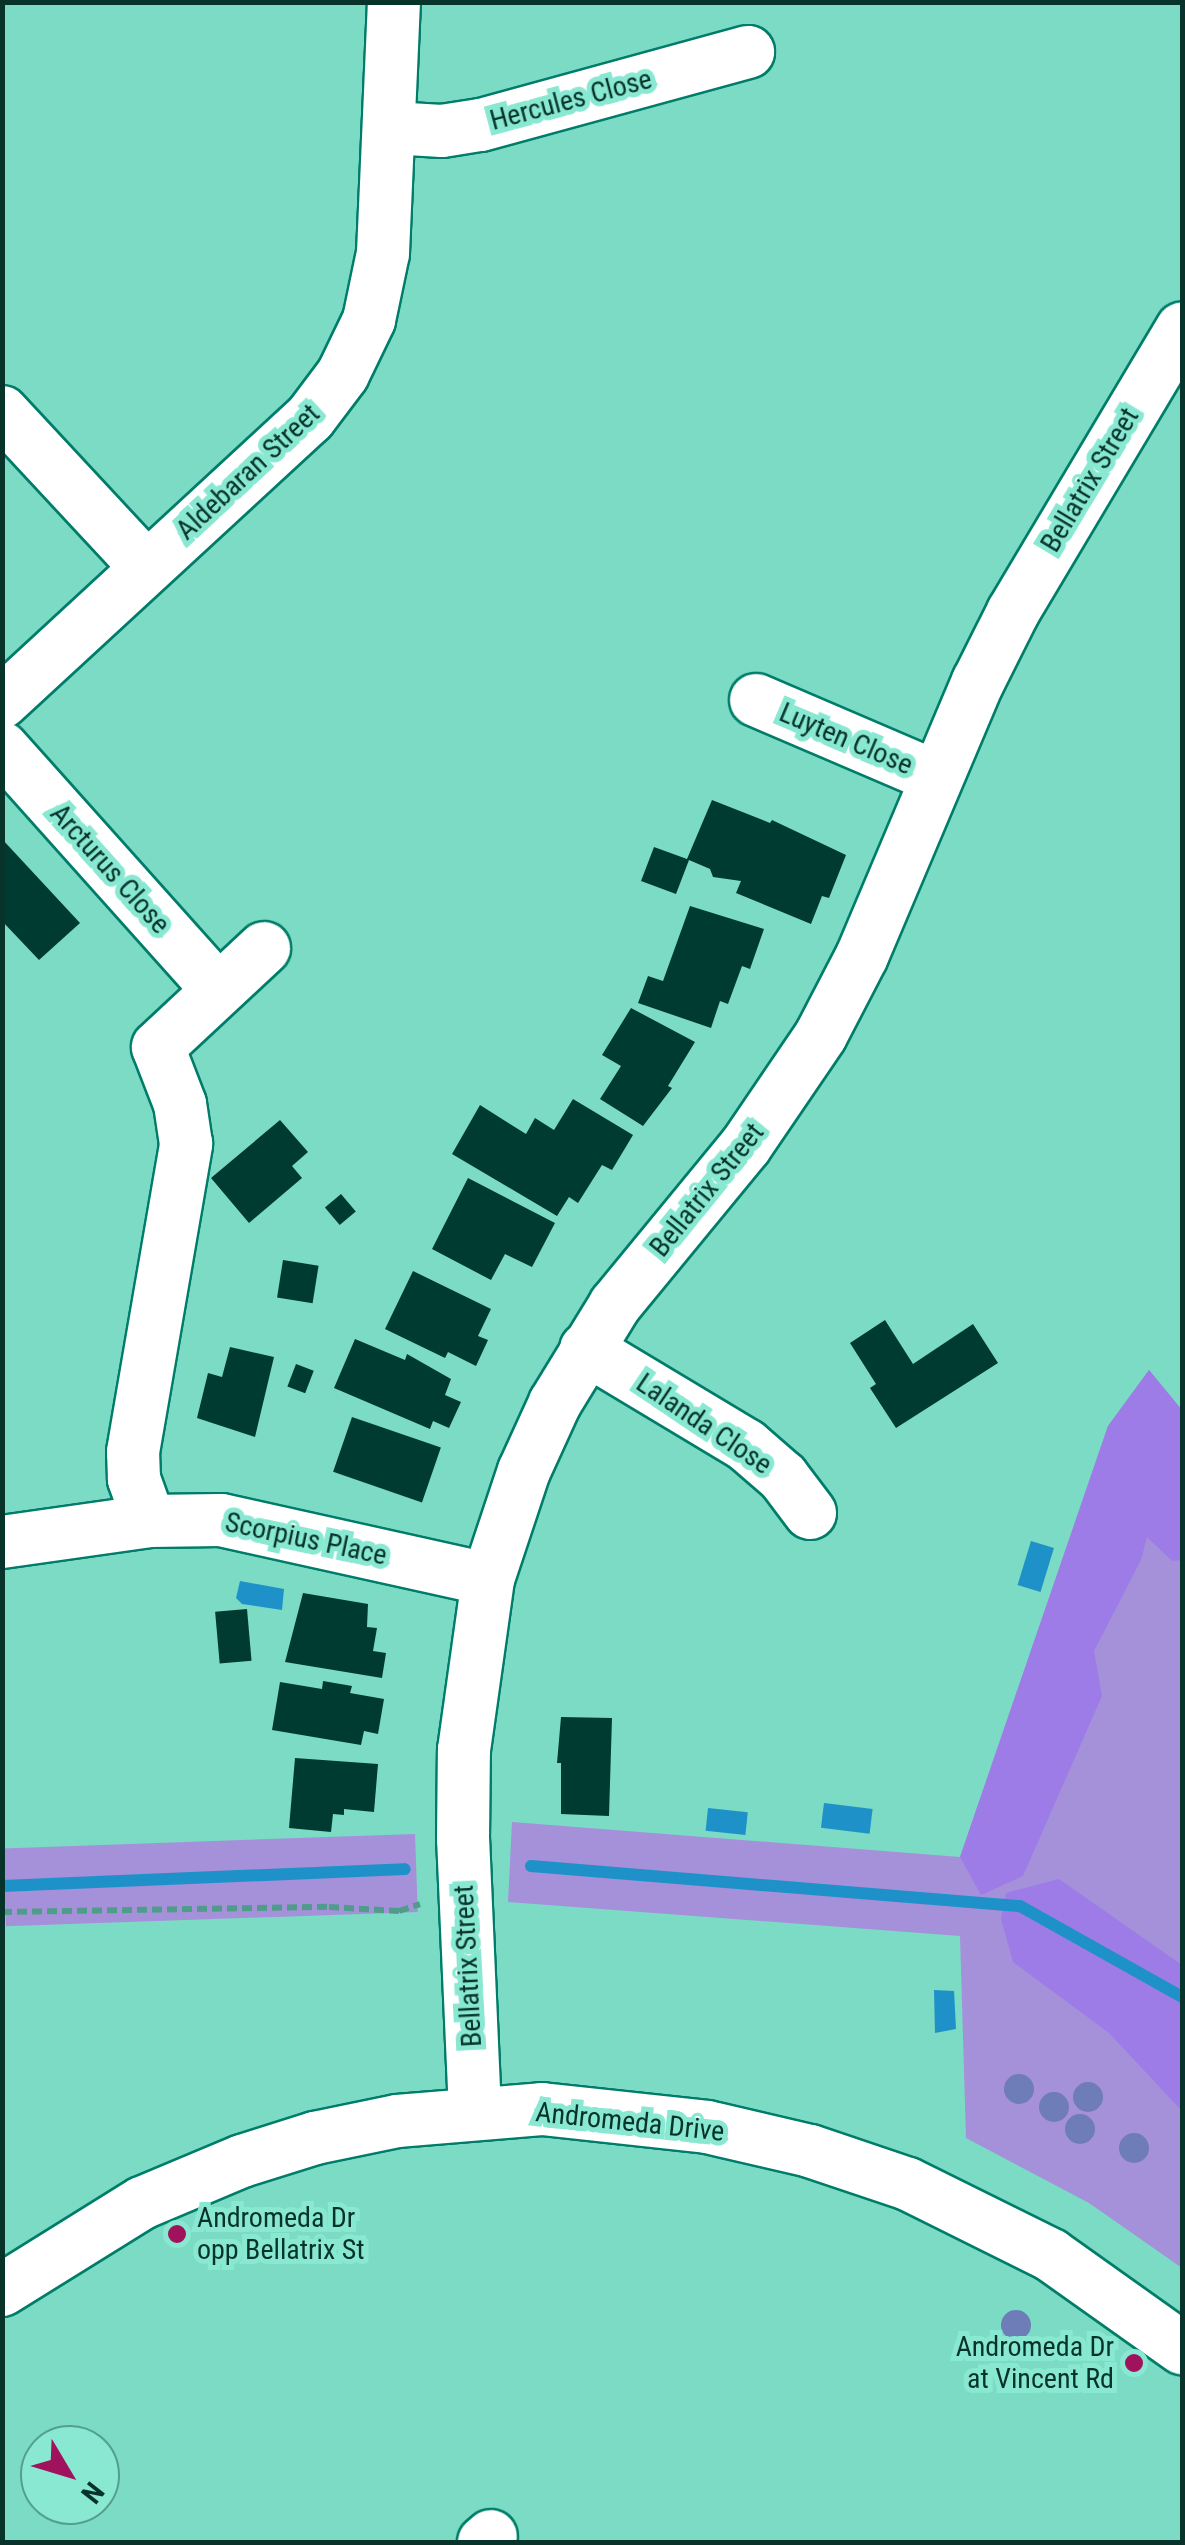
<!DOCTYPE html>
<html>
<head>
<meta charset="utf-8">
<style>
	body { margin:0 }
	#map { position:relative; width:1185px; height:2545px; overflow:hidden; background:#7bdbc4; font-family:"Roboto Condensed",sans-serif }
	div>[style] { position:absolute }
	.green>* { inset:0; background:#a590da; transform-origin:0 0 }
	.forest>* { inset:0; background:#9e7ce8 }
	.water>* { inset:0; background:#1f91c9; transform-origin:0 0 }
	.stream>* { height:12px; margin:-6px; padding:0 6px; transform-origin:6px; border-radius:6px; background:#1f91c9 }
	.building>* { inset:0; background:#003b31; transform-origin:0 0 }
	.path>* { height:6px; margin-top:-3px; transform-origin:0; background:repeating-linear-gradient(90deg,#509c8b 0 10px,transparent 0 15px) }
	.roads { filter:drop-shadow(2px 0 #007d6a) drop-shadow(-2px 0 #007d6a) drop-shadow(0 2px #007d6a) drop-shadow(0 -2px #007d6a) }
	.minor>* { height:52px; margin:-26px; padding:0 26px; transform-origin:26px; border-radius:26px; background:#fff }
	.trees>* { width:30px; height:30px; margin:-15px; border-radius:50%; background:#6e7cb7 }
	.dots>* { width:28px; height:28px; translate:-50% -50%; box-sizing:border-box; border:5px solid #88e8d1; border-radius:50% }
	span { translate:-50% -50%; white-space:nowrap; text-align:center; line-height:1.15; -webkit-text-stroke:10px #88e8d1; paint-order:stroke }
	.street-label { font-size:28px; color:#07332b }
	.poi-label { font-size:28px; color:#07332b }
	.left { translate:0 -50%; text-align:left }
	.right { translate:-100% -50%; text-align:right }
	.frame { position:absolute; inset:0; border:5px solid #07332b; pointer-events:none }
	.north { position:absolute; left:20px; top:2425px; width:100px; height:100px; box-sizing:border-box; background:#88e8d1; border:2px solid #54a08f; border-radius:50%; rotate:128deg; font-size:28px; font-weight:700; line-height:40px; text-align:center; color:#07332b }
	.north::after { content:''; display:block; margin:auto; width:35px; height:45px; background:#a0125c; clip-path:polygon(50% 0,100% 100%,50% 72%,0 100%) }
</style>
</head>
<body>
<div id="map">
	<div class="green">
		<i style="clip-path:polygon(1149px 1370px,1182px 1410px,1182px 2268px,1089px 2203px,966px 2138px,960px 1936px,508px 1902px,512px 1822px,960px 1857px,1108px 1426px)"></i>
		<i style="left:415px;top:1834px;width:78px;height:412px;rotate:88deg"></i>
	</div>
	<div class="forest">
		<i style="clip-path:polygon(1149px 1370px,1182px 1410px,1182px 1560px,1172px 1561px,1147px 1537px,1141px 1560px,1094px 1651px,1102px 1696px,1023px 1876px,981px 1895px,960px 1857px,1108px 1426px)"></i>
		<i style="clip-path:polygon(1059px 1879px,1182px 1965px,1182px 2111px,1109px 2033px,1013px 1962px,1001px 1919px,1006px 1893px)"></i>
	</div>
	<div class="water">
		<i style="left:1031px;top:1541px;width:24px;height:46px;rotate:17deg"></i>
		<i style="clip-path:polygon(240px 1581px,284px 1589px,282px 1610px,242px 1604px,236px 1598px)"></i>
		<i style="left:824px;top:1803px;width:49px;height:25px;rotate:7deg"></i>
		<i style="left:708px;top:1808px;width:40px;height:23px;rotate:6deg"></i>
		<i style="clip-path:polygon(934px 1990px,954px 1991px,956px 2029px,935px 2033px)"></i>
	</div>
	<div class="stream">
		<i style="left:531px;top:1866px;width:491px;rotate:4.7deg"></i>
		<i style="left:1020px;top:1906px;width:186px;rotate:29.3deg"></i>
		<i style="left:2px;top:1886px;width:403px;rotate:-2.4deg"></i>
	</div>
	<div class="building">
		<i style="clip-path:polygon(712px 800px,770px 823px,772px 820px,846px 855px,829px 898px,822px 896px,811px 924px,736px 893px,741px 881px,713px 877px,710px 869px,689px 860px,676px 894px,641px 881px,654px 847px,687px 859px)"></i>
		<i style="clip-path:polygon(2px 839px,80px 923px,39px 960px,2px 921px)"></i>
		<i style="clip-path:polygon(690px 906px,764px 929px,750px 969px,742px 966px,728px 1004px,720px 1001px,711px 1028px,638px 1003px,648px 976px,663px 981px)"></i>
		<i style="clip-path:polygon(631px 1008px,695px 1042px,668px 1086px,672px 1088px,643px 1126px,600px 1099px,621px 1066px,602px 1055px)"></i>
		<i style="clip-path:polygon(573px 1099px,633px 1135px,612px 1170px,602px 1165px,578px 1203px,569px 1197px,557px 1216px,452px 1154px,480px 1105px,526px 1134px,535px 1118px,554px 1130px)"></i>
		<i style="clip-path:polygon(280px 1120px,308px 1152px,292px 1166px,302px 1178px,249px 1223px,211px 1178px)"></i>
		<i style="clip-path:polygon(468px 1178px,555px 1223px,532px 1267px,505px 1254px,491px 1280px,432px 1249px)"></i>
		<i style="left:341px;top:1194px;width:23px;height:21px;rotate:50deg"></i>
		<i style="left:283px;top:1260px;width:36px;height:38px;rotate:9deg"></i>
		<i style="clip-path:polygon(413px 1271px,491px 1309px,478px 1336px,488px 1340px,476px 1366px,448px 1352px,445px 1358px,385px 1329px)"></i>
		<i style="clip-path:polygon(885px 1320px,913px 1364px,973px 1324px,998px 1363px,896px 1428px,870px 1388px,876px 1384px,850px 1343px)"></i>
		<i style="clip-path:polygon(355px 1339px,405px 1360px,407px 1354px,451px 1379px,445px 1395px,461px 1402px,449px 1428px,433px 1421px,430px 1429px,334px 1388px)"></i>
		<i style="clip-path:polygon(230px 1347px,274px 1357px,255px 1437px,197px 1418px,208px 1373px,222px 1377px)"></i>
		<i style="left:296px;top:1364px;width:19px;height:24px;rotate:21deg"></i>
		<i style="left:352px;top:1417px;width:94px;height:58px;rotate:19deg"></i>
		<i style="clip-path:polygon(303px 1593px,368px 1604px,367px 1627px,377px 1628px,373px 1651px,386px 1653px,382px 1678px,285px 1662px)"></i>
		<i style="left:247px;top:1609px;width:52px;height:32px;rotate:85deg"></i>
		<i style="clip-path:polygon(323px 1681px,352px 1686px,350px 1693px,384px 1699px,378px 1734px,364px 1731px,361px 1745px,272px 1730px,280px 1682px,322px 1689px)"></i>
		<i style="clip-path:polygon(561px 1717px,612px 1718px,609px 1816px,561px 1814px,561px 1763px,557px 1763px)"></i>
		<i style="clip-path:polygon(295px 1758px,378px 1764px,374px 1812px,344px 1809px,344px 1815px,333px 1814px,331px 1832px,289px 1828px)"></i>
	</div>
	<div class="path">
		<i style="left:2px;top:1912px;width:327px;rotate:-0.9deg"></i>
		<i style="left:329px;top:1907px;width:70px;rotate:3.3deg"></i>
		<i style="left:399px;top:1911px;width:22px;rotate:-18deg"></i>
	</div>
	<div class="roads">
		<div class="minor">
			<i style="left:391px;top:128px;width:51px;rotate:3.4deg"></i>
			<i style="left:442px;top:131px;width:39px;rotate:-9deg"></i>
			<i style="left:481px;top:125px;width:277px;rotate:-15.3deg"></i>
			<i style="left:2px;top:412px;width:212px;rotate:47.1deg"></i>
			<i style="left:756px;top:700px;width:196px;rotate:23.2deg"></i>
			<i style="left:2px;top:702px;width:419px;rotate:-42.7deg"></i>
			<i style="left:310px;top:418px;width:55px;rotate:-53.1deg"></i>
			<i style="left:343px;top:374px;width:60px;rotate:-64.3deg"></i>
			<i style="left:369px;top:320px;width:68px;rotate:-78.2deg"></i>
			<i style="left:383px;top:253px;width:251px;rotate:-87.5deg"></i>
			<i style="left:2px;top:748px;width:324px;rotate:48.2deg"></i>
			<i style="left:586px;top:1349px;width:187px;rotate:31deg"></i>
			<i style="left:746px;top:1445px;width:49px;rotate:40.9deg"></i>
			<i style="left:783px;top:1477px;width:45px;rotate:53.1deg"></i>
			<i style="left:149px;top:1521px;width:45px;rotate:-109.7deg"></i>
			<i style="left:134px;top:1479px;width:27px;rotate:-92deg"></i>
			<i style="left:133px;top:1452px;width:313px;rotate:-80.2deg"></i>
			<i style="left:186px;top:1144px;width:40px;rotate:-98.5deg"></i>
			<i style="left:180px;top:1104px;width:61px;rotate:-111.1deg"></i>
			<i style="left:158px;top:1047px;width:145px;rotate:-43deg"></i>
			<i style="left:2px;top:1542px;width:148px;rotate:-8.1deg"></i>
			<i style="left:149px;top:1521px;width:72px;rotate:-0.8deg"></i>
			<i style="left:221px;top:1520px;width:273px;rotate:12.5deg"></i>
			<i style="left:475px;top:2112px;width:273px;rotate:-92.5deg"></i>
			<i style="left:463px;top:1839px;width:89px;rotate:-89.4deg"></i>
			<i style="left:464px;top:1750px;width:173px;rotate:-82deg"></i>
			<i style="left:488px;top:1579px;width:114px;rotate:-71.6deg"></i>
			<i style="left:524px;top:1471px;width:75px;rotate:-65.5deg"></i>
			<i style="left:555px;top:1403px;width:115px;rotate:-58.5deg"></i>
			<i style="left:615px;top:1305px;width:205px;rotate:-50.6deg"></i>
			<i style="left:745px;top:1147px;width:135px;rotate:-55.8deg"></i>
			<i style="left:821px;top:1035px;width:89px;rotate:-62.6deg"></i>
			<i style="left:862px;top:956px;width:298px;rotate:-67.1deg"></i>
			<i style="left:978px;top:682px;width:78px;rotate:-63.4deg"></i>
			<i style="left:1013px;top:612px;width:330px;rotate:-59.2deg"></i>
			<i style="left:2px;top:2290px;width:165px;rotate:-31.9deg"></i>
			<i style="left:142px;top:2203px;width:108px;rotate:-22.8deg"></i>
			<i style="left:242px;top:2161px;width:77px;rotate:-17.5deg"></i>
			<i style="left:315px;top:2138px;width:84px;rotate:-11.7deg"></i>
			<i style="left:397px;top:2121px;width:145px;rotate:-4.7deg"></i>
			<i style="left:542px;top:2109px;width:166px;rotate:6.2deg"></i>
			<i style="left:707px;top:2127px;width:106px;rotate:13.1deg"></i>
			<i style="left:810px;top:2151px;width:103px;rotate:18.6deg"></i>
			<i style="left:908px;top:2184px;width:160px;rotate:26.4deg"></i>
			<i style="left:1051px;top:2255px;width:161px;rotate:35.4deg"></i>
			<i style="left:484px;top:2542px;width:9px;rotate:-41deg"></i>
		</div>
	</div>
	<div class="trees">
		<i style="left:1019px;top:2089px"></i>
		<i style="left:1088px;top:2097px"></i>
		<i style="left:1054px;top:2107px"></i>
		<i style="left:1080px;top:2129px"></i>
		<i style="left:1134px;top:2148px"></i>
		<i style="left:1016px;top:2325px"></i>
	</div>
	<div class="dots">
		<i style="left:177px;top:2234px;background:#a0125c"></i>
		<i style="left:1134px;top:2363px;background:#a0125c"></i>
	</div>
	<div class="street-label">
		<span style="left:571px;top:100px;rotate:-15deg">Hercules Close</span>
		<span style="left:248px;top:472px;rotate:-43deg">Aldebaran Street</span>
		<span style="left:1090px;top:480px;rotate:-59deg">Bellatrix Street</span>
		<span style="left:846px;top:739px;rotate:23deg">Luyten Close</span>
		<span style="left:110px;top:869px;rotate:48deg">Arcturus Close</span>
		<span style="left:707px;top:1190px;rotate:-51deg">Bellatrix Street</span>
		<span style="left:704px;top:1424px;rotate:34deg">Lalanda Close</span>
		<span style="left:306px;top:1539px;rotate:12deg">Scorpius Place</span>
		<span style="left:468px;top:1966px;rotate:-93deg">Bellatrix Street</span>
		<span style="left:630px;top:2122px;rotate:6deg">Andromeda Drive</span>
	</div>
	<div class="poi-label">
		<span class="left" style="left:197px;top:2234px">Andromeda Dr<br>opp Bellatrix St</span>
		<span class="right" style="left:1114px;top:2363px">Andromeda Dr<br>at Vincent Rd</span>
	</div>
	<div class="frame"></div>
	<div class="north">N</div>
</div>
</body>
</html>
